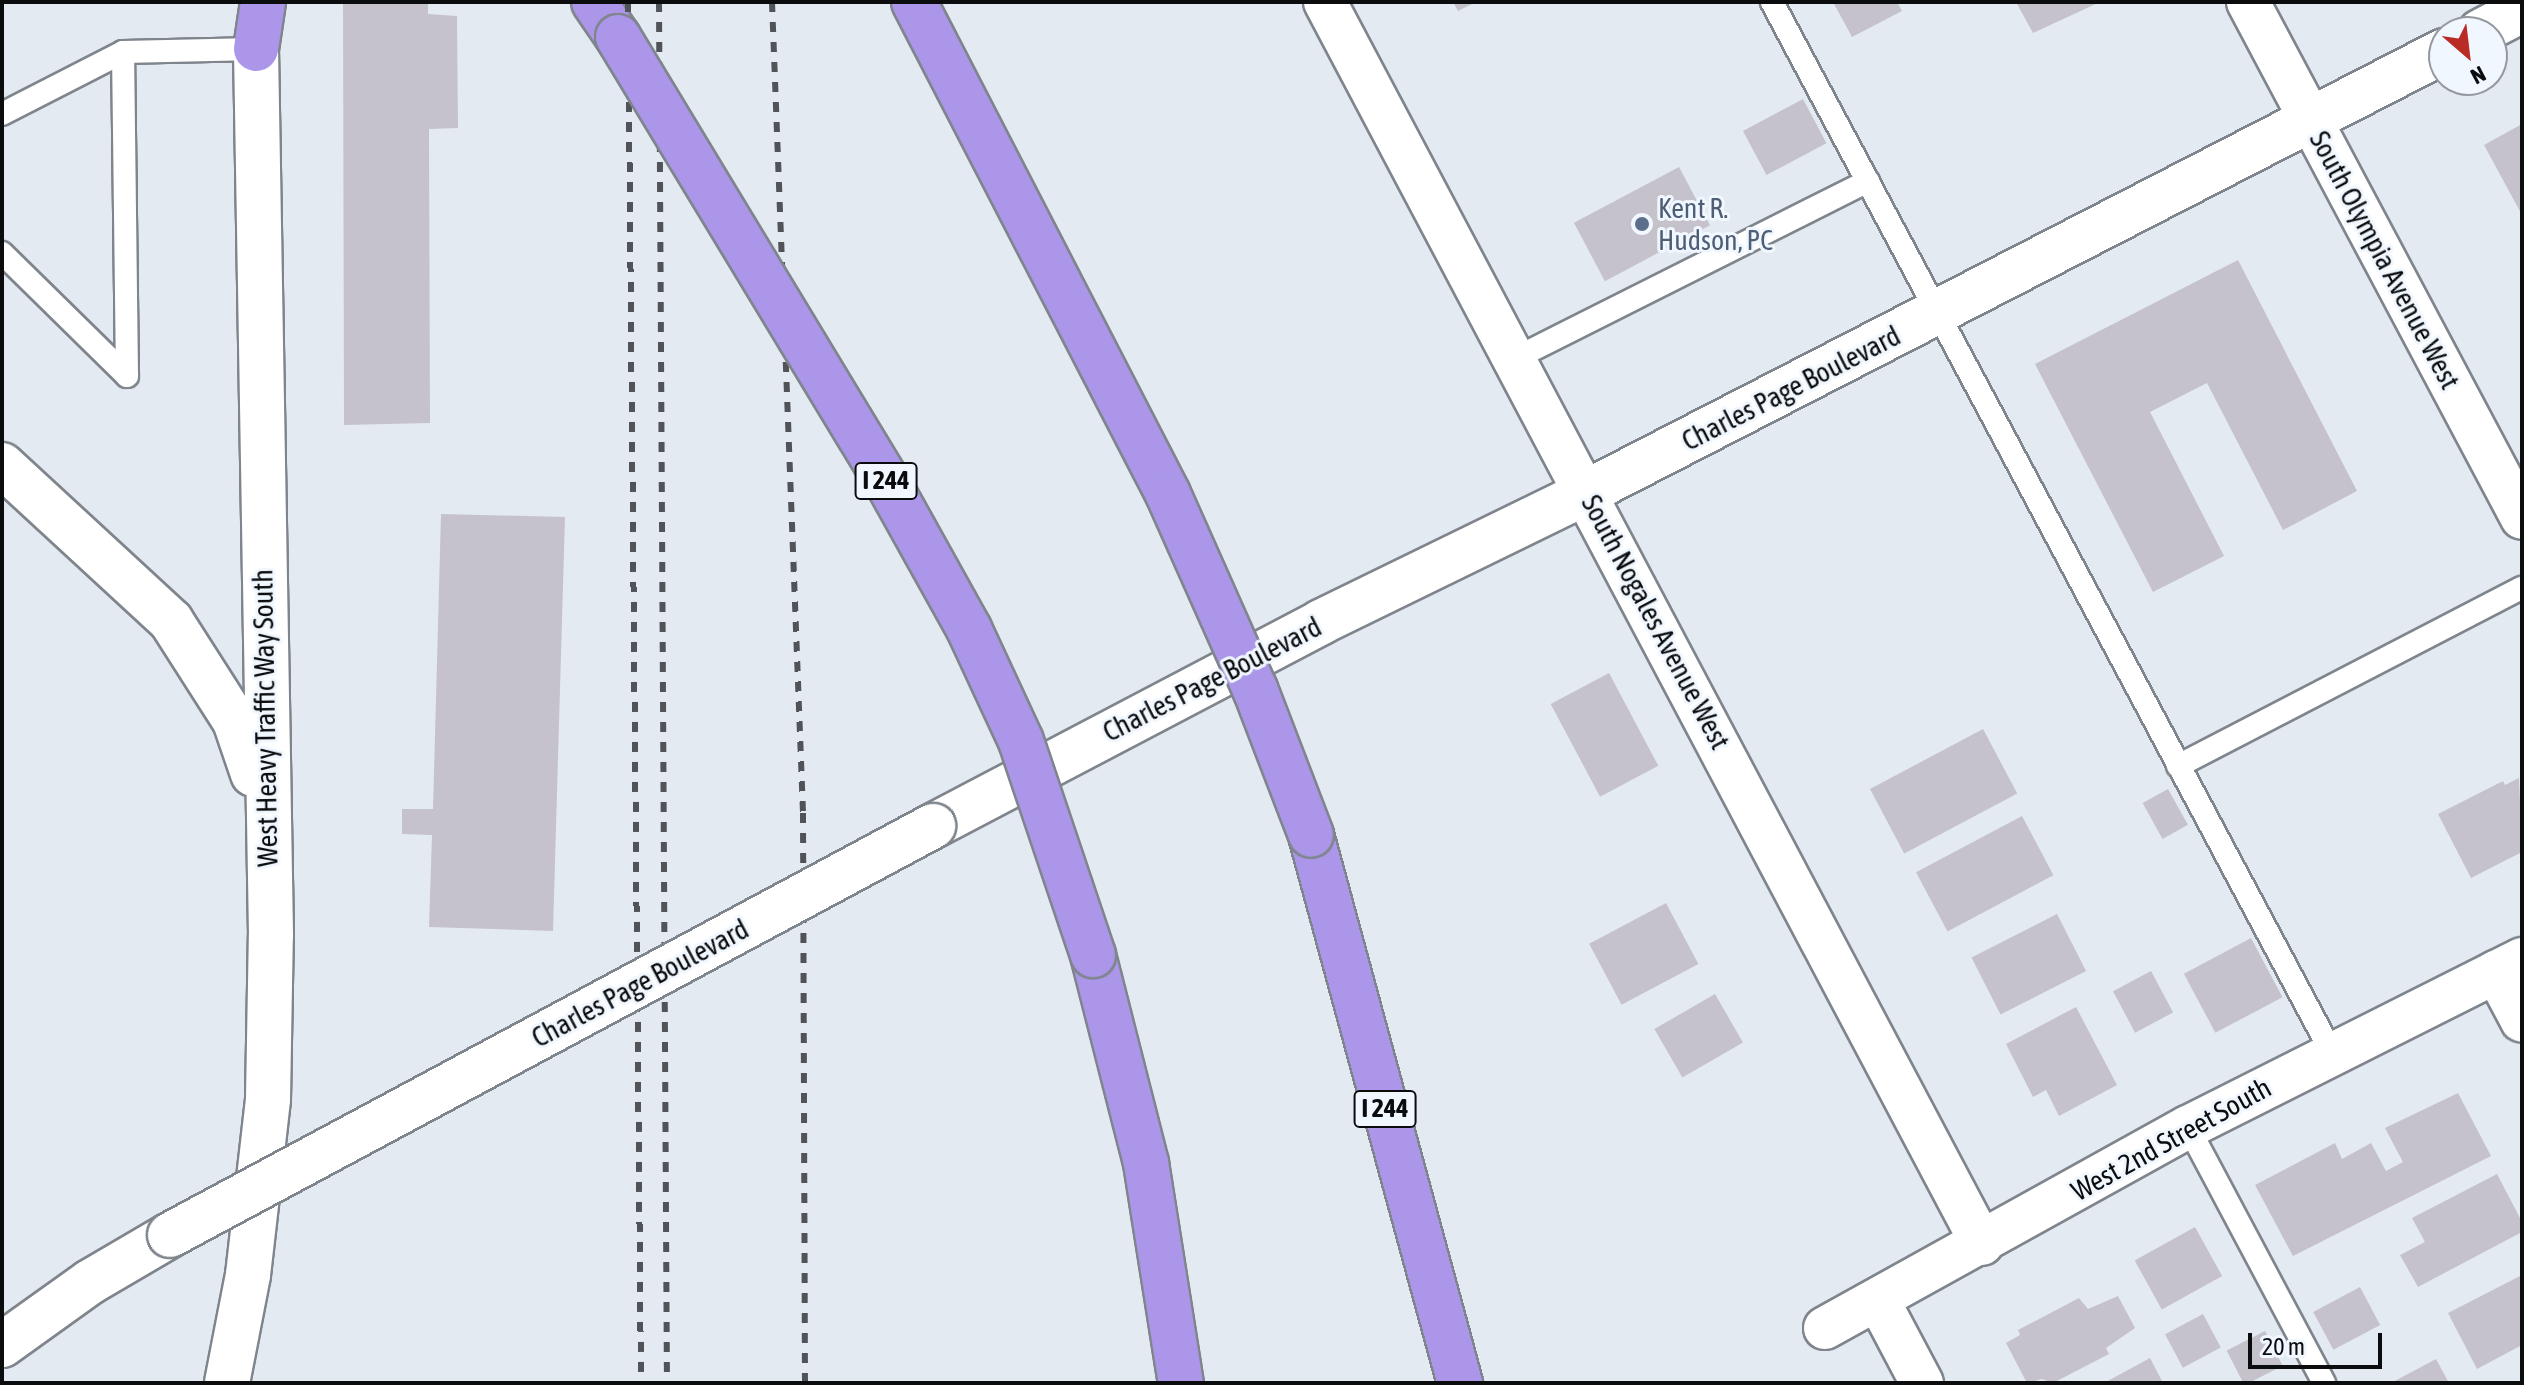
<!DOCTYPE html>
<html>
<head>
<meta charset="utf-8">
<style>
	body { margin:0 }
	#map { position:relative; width:2524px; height:1385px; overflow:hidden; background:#e4eaf2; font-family:"Asap Condensed",sans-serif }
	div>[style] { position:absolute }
	.building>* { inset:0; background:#c5c2cb; transform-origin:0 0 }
	.roads { filter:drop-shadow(2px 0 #7f858c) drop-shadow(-2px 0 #7f858c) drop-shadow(0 2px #7f858c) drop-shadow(0 -2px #7f858c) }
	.service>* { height:22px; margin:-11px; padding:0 11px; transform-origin:11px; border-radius:11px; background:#fff }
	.minor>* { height:42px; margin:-21px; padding:0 21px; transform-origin:21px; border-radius:21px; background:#fff }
	.tertiary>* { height:44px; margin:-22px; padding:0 22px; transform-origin:22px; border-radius:22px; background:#fff }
	.secondary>* { height:44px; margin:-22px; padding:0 22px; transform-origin:22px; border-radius:22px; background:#fff }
	.motorway>* { height:44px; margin:-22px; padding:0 22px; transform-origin:22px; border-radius:22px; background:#ab96e9 }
	.rail>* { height:6px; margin-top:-3px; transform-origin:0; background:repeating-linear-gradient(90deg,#505357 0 10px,transparent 0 20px) }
	.bridges { filter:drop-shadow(2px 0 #7f858c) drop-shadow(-2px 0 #7f858c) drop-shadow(0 2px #7f858c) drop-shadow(0 -2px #7f858c) }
	.secondary-bridge>* { height:44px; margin:-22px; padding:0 22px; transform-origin:22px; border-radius:22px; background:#fff }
	.motorway-bridge>* { height:44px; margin:-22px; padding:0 22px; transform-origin:22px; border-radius:22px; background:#ab96e9 }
	.dots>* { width:22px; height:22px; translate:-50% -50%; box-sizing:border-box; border:4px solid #f1f7ff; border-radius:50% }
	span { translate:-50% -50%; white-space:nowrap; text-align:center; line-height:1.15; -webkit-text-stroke:6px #f1f7ff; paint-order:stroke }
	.shield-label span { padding:2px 6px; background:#f1f7ff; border:2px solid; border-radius:6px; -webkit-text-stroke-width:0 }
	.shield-label { font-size:26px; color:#0a0c0e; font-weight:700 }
	.service-label { font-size:28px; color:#4e5e75 }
	.left { translate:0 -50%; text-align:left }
	.street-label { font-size:28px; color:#0a0c0e }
	.frame { position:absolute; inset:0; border:4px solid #0a0c0e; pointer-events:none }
	.north { position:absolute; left:2428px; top:16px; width:80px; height:80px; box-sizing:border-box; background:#f1f7ff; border:2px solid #95999f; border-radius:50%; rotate:152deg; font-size:22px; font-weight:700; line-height:32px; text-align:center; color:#0a0c0e }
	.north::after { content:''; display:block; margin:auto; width:28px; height:36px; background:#ba2b26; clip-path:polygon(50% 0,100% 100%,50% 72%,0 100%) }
	.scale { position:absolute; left:2248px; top:1333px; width:134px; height:36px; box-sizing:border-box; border:4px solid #0a0c0e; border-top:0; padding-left:10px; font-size:24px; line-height:28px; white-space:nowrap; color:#0a0c0e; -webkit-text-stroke:6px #f1f7ff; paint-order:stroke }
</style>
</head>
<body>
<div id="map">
	<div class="building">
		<i style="clip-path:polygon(343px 2px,428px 2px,428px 14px,457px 16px,458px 128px,429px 129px,430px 423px,344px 425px)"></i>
		<i style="clip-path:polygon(1453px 2px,1476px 2px,1458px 11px)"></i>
		<i style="clip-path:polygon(1833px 2px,1897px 2px,1902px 11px,1852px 37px)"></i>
		<i style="clip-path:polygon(2016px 2px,2100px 2px,2033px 33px)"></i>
		<i style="left:1803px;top:99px;width:50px;height:68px;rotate:62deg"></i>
		<i style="clip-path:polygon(2522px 124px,2522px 215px,2484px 145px)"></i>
		<i style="left:1679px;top:167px;width:66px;height:119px;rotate:62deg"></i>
		<i style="clip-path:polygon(2238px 260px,2357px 491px,2283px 530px,2207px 383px,2150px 412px,2224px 556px,2153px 592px,2035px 364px)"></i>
		<i style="clip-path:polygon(441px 514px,565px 517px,553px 931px,429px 927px,432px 835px,402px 834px,402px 809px,433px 809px)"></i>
		<i style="left:1609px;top:673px;width:105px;height:66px;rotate:62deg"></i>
		<i style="left:1983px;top:729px;width:73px;height:128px;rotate:62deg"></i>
		<i style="clip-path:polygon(2519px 778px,2522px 852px,2471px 878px,2438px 814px,2503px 781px,2505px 785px)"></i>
		<i style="left:2168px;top:789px;width:41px;height:29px;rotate:61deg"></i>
		<i style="left:2022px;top:816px;width:67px;height:120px;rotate:62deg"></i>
		<i style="left:1666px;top:903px;width:69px;height:87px;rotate:62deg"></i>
		<i style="left:2057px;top:914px;width:64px;height:96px;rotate:63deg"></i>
		<i style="left:2251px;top:938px;width:67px;height:76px;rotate:62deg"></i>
		<i style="left:2151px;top:971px;width:47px;height:43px;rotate:62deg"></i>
		<i style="left:1715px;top:994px;width:56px;height:70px;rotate:60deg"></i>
		<i style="clip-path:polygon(2076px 1007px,2117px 1085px,2059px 1116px,2046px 1090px,2033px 1097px,2006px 1044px)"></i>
		<i style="clip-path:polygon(2458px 1093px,2491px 1156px,2293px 1256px,2255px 1185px,2335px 1143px,2342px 1159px,2371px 1143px,2386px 1171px,2403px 1162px,2385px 1128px)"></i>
		<i style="clip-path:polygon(2497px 1174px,2522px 1222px,2522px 1232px,2418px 1287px,2400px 1255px,2425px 1242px,2412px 1218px)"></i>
		<i style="left:2195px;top:1227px;width:56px;height:69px;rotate:61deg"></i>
		<i style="clip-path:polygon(2522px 1275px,2522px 1345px,2477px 1369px,2448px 1313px)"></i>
		<i style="left:2360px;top:1287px;width:43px;height:53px;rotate:62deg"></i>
		<i style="clip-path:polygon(2118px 1296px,2135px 1328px,2106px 1348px,2109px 1354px,2053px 1383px,2042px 1379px,2027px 1383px,2006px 1343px,2020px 1335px,2018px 1330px,2079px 1298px,2088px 1309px)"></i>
		<i style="left:2203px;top:1314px;width:38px;height:43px;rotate:62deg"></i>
		<i style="left:2265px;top:1331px;width:39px;height:43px;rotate:63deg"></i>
		<i style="clip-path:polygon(2150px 1358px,2163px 1383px,2104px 1383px)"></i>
		<i style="clip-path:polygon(2436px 1359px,2449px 1383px,2391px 1383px)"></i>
	</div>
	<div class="roads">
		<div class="service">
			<i style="left:1772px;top:2px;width:1191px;rotate:61.95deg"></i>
			<i style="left:2px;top:114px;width:136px;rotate:-27.1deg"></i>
			<i style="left:123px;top:52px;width:133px;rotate:-1.3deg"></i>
			<i style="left:2px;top:253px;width:175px;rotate:44.5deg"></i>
			<i style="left:127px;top:376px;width:324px;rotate:-90.7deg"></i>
			<i style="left:1516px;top:358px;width:394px;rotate:-26.7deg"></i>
			<i style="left:2178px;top:766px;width:387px;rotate:-27.4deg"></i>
			<i style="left:2188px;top:1127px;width:290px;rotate:62deg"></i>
		</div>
		<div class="minor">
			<i style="left:1325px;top:2px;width:1405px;rotate:62.12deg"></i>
			<i style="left:2248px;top:2px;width:584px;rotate:62.03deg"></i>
			<i style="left:2496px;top:972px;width:55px;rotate:62deg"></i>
			<i style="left:1878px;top:1300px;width:94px;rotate:62.1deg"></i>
			<i style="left:1825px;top:1328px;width:415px;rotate:-29deg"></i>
			<i style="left:2188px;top:1127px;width:374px;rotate:-26.7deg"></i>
		</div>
		<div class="tertiary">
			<i style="left:2px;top:465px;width:230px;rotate:42.7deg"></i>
			<i style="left:171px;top:621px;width:119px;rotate:57.4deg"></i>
			<i style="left:235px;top:721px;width:56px;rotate:71.2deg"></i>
			<i style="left:227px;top:1383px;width:110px;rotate:-79deg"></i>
			<i style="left:248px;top:1275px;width:177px;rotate:-83.5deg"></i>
			<i style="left:268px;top:1099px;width:164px;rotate:-89deg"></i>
			<i style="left:271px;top:935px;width:886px;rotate:-90.97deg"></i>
		</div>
		<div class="secondary">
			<i style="left:2480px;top:32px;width:47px;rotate:-27.6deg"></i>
			<i style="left:933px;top:826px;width:438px;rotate:-27.7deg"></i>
			<i style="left:1321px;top:622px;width:296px;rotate:-26deg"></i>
			<i style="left:1587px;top:492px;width:964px;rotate:-27.23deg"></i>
			<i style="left:2px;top:1345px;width:108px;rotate:-35.6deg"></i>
			<i style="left:90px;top:1282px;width:93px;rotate:-30.4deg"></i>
		</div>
		<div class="motorway">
			<i style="left:594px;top:2px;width:42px;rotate:55.6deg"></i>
			<i style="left:256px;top:49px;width:48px;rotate:-81.5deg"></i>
			<i style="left:1311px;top:835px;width:568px;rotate:74.79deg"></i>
			<i style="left:1093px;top:955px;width:215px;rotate:75.7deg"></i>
			<i style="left:1146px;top:1163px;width:223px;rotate:81deg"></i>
		</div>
	</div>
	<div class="rail">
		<i style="left:628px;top:2px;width:1381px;rotate:89.46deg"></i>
		<i style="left:659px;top:2px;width:1381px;rotate:89.67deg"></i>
		<i style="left:772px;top:2px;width:812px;rotate:87.81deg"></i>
		<i style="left:803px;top:813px;width:570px;rotate:89.8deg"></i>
	</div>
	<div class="bridges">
		<div class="secondary-bridge">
			<i style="left:170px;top:1235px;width:866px;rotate:-28.19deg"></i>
		</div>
		<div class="motorway-bridge">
			<i style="left:914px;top:2px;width:554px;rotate:62.69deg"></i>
			<i style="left:1168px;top:494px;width:214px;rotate:66deg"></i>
			<i style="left:1255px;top:689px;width:156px;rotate:69deg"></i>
			<i style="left:618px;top:37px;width:516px;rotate:58.81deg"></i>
			<i style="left:885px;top:478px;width:173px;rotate:60.9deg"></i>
			<i style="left:969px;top:629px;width:123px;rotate:65.1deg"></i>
			<i style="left:1021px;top:741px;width:226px;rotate:71.4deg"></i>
		</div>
	</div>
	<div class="dots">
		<i style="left:1642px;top:224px;background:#5c6f8a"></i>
	</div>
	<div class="shield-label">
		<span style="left:886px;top:481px">I 244</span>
		<span style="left:1385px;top:1109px">I 244</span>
	</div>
	<div class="service-label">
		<span class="left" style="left:1658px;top:224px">Kent R.<br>Hudson, PC</span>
	</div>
	<div class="street-label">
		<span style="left:2385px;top:260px;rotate:62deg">South Olympia Avenue West</span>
		<span style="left:1791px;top:388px;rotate:-27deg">Charles Page Boulevard</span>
		<span style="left:1656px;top:622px;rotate:62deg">South Nogales Avenue West</span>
		<span style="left:1212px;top:679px;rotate:-27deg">Charles Page Boulevard</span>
		<span style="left:265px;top:718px;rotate:-91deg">West Heavy Traffic Way South</span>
		<span style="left:640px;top:983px;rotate:-28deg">Charles Page Boulevard</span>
		<span style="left:2171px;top:1139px;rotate:-29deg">West 2nd Street South</span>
	</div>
	<div class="frame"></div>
	<div class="north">N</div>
	<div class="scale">20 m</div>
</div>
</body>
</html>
